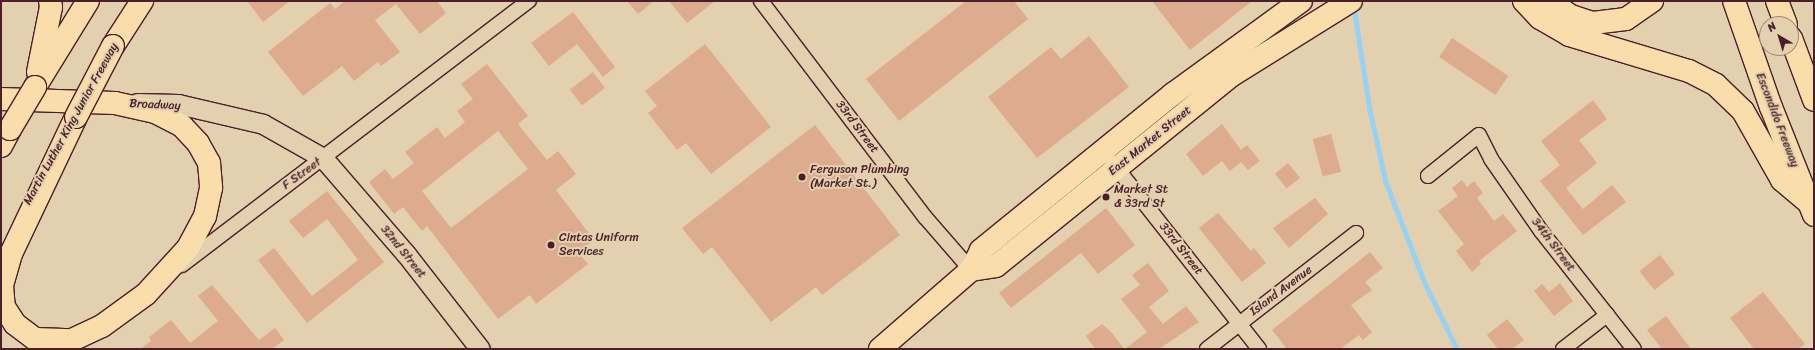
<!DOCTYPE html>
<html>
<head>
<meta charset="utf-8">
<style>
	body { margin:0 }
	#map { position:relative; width:1815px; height:350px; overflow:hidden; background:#e3d0ae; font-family:Sriracha,sans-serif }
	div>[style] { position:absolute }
	.stream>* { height:4.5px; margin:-2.25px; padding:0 2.25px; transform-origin:2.25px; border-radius:2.25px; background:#96d1f6 }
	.building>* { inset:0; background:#ddac8f; transform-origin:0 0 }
	.roads { filter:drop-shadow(1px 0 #4a1f2b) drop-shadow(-1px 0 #4a1f2b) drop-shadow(0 1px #4a1f2b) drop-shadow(0 -1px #4a1f2b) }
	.minor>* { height:14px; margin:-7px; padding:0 7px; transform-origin:7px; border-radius:7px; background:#e3d0ae }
	.secondary>* { height:19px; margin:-9.5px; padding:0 9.5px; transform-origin:9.5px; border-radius:9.5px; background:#e3d0ae }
	.primary>* { height:22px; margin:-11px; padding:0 11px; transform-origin:11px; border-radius:11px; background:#f9deab }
	.motorway>* { height:22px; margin:-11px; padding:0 11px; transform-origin:11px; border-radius:11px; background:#f9deab }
	.bridges { filter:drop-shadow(1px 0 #4a1f2b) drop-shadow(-1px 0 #4a1f2b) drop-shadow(0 1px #4a1f2b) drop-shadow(0 -1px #4a1f2b) }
	.motorway-bridge>* { height:22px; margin:-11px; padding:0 11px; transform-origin:11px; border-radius:11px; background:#f9deab }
	.dots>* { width:11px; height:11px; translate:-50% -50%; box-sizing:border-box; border:2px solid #e3d0ae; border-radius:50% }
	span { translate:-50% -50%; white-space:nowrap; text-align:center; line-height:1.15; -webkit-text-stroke:4px #e3d0ae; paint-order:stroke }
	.street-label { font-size:12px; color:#4a1f2b }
	.poi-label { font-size:12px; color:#4a1f2b }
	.left { translate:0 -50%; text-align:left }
	.frame { position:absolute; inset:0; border:2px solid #4a1f2b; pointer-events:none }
	.north { position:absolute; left:1759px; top:16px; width:40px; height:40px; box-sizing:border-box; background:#e3d0ae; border:1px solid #a6897a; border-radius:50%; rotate:322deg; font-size:11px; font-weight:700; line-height:16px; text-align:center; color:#4a1f2b }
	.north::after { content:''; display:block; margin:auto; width:14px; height:18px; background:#4a1f2b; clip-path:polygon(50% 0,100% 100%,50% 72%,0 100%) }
</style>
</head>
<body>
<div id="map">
	<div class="stream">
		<i style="left:1354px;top:7px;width:104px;rotate:81.2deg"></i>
		<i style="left:1370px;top:110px;width:74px;rotate:77.5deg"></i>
		<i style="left:1386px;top:182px;width:108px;rotate:68.9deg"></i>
		<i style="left:1425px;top:283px;width:73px;rotate:64.1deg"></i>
	</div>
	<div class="building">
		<i style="clip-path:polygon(247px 1px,290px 1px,263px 22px)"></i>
		<i style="clip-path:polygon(345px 1px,437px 1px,446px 13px,420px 34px,396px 4px,375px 20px,400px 52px,381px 66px,378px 62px,354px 81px,342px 66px,303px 96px,268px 52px,330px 3px,335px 9px)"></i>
		<i style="clip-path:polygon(627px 1px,654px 1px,638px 14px)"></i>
		<i style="clip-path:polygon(669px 1px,715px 1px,687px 23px)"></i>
		<i style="clip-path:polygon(966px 1px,1014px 1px,1028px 19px,899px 121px,866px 79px)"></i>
		<i style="clip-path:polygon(1152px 1px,1252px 1px,1190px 50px)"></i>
		<i style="clip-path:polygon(573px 12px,615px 67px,603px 77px,577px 44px,549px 66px,531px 43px)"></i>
		<i style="clip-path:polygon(1089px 36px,1129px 87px,1037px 158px,988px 97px,1051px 47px,1061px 59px)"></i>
		<i style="left:1452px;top:38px;width:68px;height:23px;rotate:34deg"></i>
		<i style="clip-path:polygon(705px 44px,771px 127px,711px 174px,686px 143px,677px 150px,648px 113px,657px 106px,645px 91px)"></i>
		<i style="clip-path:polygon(evenodd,487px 64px,528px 116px,518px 124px,547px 160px,558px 151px,576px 174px,556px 190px,594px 240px,578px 252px,588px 264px,536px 304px,530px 295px,498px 319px,427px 226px,422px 231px,403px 207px,394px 214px,369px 182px,385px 169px,393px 179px,414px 163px,405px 152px,437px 127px,445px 138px,465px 122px,457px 111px,473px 99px,461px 84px,487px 64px,498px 131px,528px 169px,451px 228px,422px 191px,498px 131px)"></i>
		<i style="left:593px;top:72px;width:20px;height:29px;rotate:53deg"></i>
		<i style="clip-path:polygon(1593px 100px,1607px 119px,1579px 140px,1597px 163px,1566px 188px,1583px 209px,1612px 185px,1626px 202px,1583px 235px,1540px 181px,1560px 165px,1541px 141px)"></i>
		<i style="clip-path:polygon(1222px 124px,1241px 150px,1247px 145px,1260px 161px,1248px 170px,1241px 162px,1230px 171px,1222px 161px,1203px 176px,1186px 154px)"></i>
		<i style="clip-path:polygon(815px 125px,900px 235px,822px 295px,816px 287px,771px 322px,712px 247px,703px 254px,682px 228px)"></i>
		<i style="left:1331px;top:134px;width:39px;height:19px;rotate:75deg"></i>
		<i style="left:1288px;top:163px;width:19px;height:17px;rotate:51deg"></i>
		<i style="clip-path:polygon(1462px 180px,1467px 187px,1474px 181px,1483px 193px,1477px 198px,1494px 221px,1503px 214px,1517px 231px,1479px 261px,1481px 264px,1472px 272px,1456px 251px,1464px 244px,1438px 211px,1458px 196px,1452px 188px)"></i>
		<i style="clip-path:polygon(327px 191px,384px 262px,307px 323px,258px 260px,274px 248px,312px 296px,358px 260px,327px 219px,303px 238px,289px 221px)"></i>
		<i style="clip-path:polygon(1315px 198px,1328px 214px,1289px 248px,1273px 228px)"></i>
		<i style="clip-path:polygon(1106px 208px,1135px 245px,1098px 274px,1081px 253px,1011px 308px,999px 293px)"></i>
		<i style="clip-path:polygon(1218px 213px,1251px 251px,1254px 248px,1266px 263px,1242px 282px,1199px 228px)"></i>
		<i style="clip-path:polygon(1370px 252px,1383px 268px,1365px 282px,1372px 290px,1351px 305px,1372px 332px,1363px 340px,1359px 335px,1340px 349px,1287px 349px,1272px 330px)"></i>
		<i style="left:1660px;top:255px;width:24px;height:26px;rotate:52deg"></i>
		<i style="clip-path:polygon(1148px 263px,1169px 291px,1149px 307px,1163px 324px,1186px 306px,1199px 322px,1159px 349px,1125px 349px,1147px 332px,1121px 299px,1140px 285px,1132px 275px)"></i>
		<i style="clip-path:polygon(1560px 283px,1573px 301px,1554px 316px,1534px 291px,1542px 284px,1549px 292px)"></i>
		<i style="clip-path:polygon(212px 285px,259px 340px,275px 328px,284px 340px,272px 349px,140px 349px,151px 341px,149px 337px,171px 320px,190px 343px,218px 321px,198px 296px)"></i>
		<i style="clip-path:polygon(1763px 292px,1805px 344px,1798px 349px,1754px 349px,1730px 318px)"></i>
		<i style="clip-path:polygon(1666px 316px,1691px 349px,1662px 349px,1647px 330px)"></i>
		<i style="clip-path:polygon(1507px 319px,1524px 340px,1512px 349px,1498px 349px,1487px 335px)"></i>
		<i style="clip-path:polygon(1102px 324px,1112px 333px,1124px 349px,1095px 349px,1086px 336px)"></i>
	</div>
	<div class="roads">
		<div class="minor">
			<i style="left:761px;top:1px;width:271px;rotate:52.8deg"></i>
			<i style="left:925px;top:217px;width:70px;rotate:49deg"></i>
			<i style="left:1112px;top:162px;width:238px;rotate:51.8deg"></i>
			<i style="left:1428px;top:176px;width:65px;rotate:-38.8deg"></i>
			<i style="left:1479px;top:135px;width:27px;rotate:63deg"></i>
			<i style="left:1491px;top:159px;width:88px;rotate:55.2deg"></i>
			<i style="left:1541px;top:231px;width:150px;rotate:51.8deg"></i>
			<i style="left:182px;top:265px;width:436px;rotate:-37.3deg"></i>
			<i style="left:1207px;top:349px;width:189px;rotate:-37.9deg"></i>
			<i style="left:1563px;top:349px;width:56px;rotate:-37.7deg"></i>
		</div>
		<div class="secondary">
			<i style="left:137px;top:103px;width:41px;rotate:1.4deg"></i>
			<i style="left:178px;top:104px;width:87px;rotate:13.2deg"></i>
			<i style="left:263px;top:124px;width:69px;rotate:29.5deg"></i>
			<i style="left:323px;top:158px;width:127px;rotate:49.2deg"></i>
			<i style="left:406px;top:254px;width:120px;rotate:52.1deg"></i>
		</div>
		<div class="primary">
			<i style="left:1px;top:99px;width:114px;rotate:2deg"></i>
			<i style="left:115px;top:103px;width:41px;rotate:12.7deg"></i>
			<i style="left:155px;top:112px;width:30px;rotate:27deg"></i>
			<i style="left:182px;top:126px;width:23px;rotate:47deg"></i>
			<i style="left:198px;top:143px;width:23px;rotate:61deg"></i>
			<i style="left:209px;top:163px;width:25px;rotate:85deg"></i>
			<i style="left:211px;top:188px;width:29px;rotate:102deg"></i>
			<i style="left:205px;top:216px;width:36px;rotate:118deg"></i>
			<i style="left:188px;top:248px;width:62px;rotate:132.4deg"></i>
			<i style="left:971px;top:270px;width:25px;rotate:-9deg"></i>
			<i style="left:996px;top:266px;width:304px;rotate:-39deg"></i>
			<i style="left:1232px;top:75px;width:140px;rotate:-31.9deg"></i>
			<i style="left:880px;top:349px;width:121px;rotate:-41deg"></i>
			<i style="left:971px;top:270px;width:22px;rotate:-63deg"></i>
			<i style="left:981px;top:250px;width:247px;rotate:-39.1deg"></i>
			<i style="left:1173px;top:94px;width:158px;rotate:-36deg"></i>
		</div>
		<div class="motorway">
			<i style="left:1524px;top:1px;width:23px;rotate:47deg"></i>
			<i style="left:1540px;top:18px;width:34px;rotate:30deg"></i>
			<i style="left:1569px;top:35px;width:125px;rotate:16.7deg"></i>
			<i style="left:1689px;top:71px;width:30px;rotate:27deg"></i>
			<i style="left:1716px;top:85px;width:37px;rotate:44deg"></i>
			<i style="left:1743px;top:111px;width:79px;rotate:60.5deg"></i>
			<i style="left:1782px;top:180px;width:33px;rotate:40deg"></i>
			<i style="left:1550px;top:1px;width:26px;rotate:36deg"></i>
			<i style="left:1571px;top:16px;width:23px;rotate:18deg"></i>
			<i style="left:1593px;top:23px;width:33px;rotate:-7deg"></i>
			<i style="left:1626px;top:19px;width:32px;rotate:-35deg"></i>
			<i style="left:1734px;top:1px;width:112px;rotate:70.8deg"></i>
			<i style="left:1771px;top:107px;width:116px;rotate:68.3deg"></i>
			<i style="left:1777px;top:1px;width:25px;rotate:69deg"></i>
			<i style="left:1791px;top:38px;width:66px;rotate:69.6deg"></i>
			<i style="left:113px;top:46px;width:54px;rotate:-57.2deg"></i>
			<i style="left:38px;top:72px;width:66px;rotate:-78.7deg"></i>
			<i style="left:51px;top:7px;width:6px;rotate:-99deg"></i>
			<i style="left:35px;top:87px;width:101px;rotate:-58.4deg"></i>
			<i style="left:76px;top:117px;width:152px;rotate:115.4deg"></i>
			<i style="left:11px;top:254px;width:33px;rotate:106deg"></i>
			<i style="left:2px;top:286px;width:21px;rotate:85deg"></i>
			<i style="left:4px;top:307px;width:20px;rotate:57deg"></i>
			<i style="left:15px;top:324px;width:25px;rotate:37deg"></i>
			<i style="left:35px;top:339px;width:37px;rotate:2deg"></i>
			<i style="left:72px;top:340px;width:33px;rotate:-25deg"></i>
			<i style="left:102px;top:326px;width:54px;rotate:-36deg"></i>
			<i style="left:1px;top:146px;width:19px;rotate:-62deg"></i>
		</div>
	</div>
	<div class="bridges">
		<div class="motorway-bridge">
			<i style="left:76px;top:117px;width:80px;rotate:-62.5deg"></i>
			<i style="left:10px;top:129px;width:49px;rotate:-59.2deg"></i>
		</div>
	</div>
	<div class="dots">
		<i style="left:802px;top:177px;background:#4a1f2b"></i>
		<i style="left:1106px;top:197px;background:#4a1f2b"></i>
		<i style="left:551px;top:245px;background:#4a1f2b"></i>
	</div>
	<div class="street-label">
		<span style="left:155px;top:105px;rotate:3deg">Broadway</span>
		<span style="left:1777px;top:120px;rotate:69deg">Escondido Freeway</span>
		<span style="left:71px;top:124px;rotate:-61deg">Martin Luther King Junior Freeway</span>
		<span style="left:857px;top:127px;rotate:53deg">33rd Street</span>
		<span style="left:1150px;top:141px;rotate:-39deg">East Market Street</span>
		<span style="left:302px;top:174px;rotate:-36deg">F Street</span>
		<span style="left:1553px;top:245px;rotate:53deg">34th Street</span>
		<span style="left:1181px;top:249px;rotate:52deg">33rd Street</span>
		<span style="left:403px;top:252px;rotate:51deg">32nd Street</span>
		<span style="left:1281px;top:291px;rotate:-37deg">Island Avenue</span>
	</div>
	<div class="poi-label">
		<span class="left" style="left:810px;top:177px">Ferguson Plumbing<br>(Market St.)</span>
		<span class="left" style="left:1114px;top:197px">Market St<br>&amp; 33rd St</span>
		<span class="left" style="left:559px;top:245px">Cintas Uniform<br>Services</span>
	</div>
	<div class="frame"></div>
	<div class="north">N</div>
</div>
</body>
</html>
